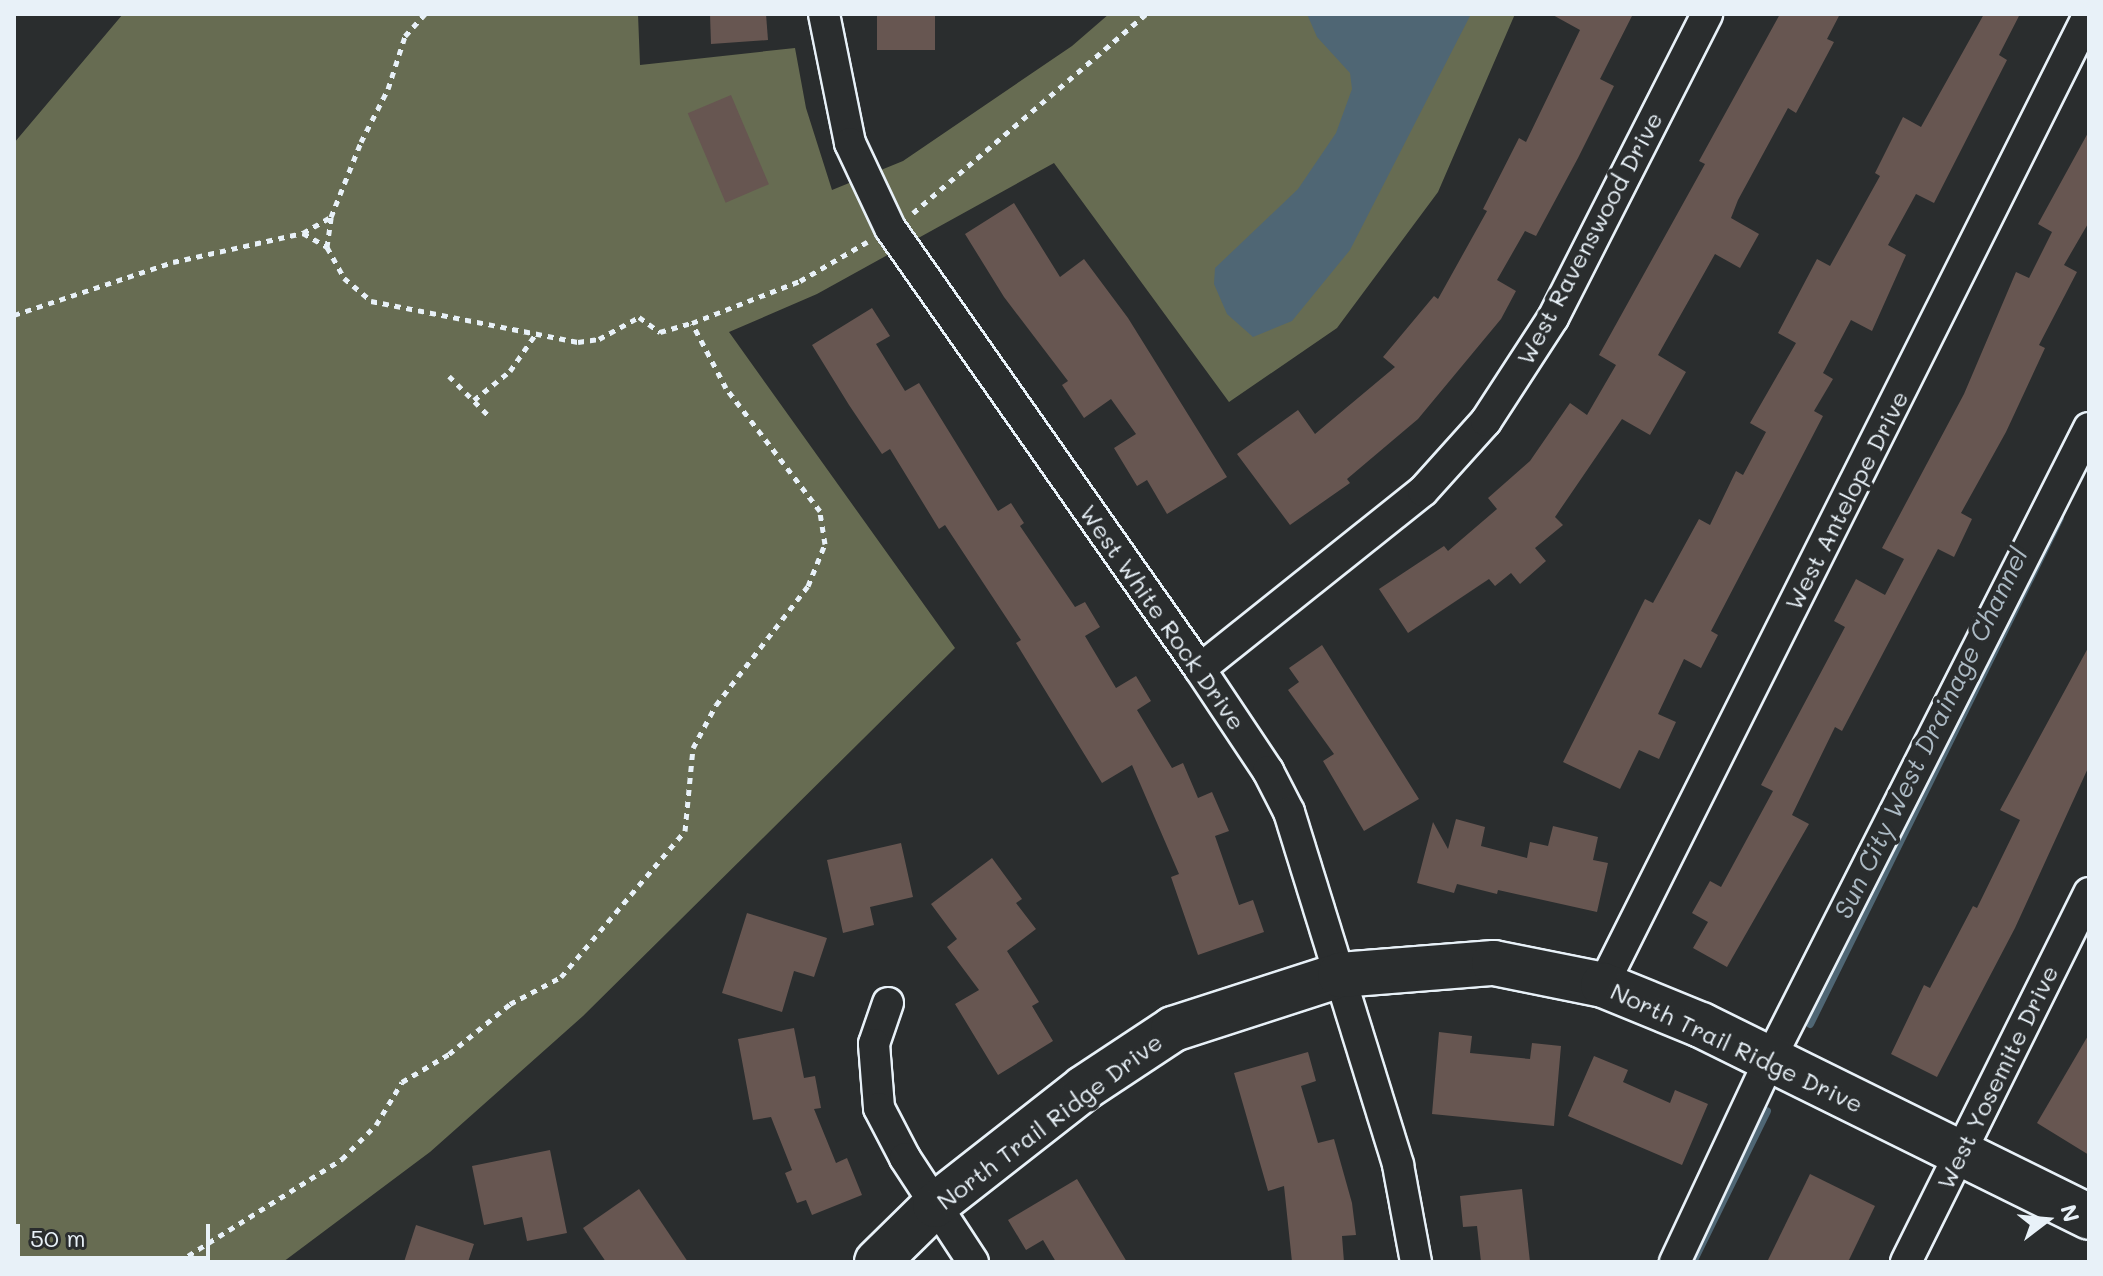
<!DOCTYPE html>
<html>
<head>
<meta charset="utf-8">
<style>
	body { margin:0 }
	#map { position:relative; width:2103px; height:1276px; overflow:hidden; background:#2a2d2e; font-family:Mali,sans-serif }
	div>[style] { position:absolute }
	.green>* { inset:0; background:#676c52 }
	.water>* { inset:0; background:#4f6674 }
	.stream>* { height:8px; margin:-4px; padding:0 4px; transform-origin:4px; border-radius:4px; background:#4f6674 }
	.building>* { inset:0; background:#675651; transform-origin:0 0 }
	.path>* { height:5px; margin-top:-2.5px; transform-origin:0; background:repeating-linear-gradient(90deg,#e8f1f8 0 6px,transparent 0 12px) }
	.roads { filter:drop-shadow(2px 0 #e8f1f8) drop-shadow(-2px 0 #e8f1f8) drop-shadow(0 2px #e8f1f8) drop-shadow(0 -2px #e8f1f8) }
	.street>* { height:30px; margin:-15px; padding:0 15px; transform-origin:15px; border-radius:15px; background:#2a2d2e }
	.secondary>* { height:44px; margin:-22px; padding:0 22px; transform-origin:22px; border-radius:22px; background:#2a2d2e }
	span { translate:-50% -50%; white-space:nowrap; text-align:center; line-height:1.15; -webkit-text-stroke:8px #2a2d2e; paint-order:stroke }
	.street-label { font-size:24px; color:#e8f1f8 }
	.water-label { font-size:26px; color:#abb9c3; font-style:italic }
	.frame { position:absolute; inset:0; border:16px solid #e8f1f8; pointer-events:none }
	.north { position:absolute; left:2007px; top:1180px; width:80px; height:80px; -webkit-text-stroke:6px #2a2d2e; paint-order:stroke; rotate:74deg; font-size:22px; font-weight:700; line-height:32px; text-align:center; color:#e8f1f8 }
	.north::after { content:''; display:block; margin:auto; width:28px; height:36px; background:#e8f1f8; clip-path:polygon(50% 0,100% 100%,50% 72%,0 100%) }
	.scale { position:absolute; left:16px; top:1224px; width:194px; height:36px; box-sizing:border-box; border:4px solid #e8f1f8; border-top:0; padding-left:10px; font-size:24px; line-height:28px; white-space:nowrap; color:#e8f1f8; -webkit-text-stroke:6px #2a2d2e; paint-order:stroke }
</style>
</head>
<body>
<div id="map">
	<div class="green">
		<i style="clip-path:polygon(123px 14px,638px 14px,640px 65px,795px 48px,806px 108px,832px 190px,903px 161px,1072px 46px,1109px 14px,1515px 14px,1438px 192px,1337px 328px,1229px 402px,1054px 163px,817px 294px,729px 332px,955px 648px,583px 1016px,430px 1152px,283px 1262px,14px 1262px,14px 143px)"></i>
	</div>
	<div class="water">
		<i style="clip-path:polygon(1307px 14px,1471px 14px,1350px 250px,1292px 321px,1253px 337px,1227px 314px,1214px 284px,1215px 268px,1298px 189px,1336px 133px,1352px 89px,1350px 73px,1317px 37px)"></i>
	</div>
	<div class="stream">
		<i style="left:1810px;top:1024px;width:564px;rotate:-63.71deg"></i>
		<i style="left:1693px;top:1262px;width:168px;rotate:-63.9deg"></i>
	</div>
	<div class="building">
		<i style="clip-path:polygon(710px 14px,766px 14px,768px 40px,711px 44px)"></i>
		<i style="left:877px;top:14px;width:58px;height:36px"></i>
		<i style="clip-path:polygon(1551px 14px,1633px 14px,1600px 79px,1614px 86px,1578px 158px,1536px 236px,1525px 231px,1497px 280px,1516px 291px,1501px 319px,1418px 419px,1347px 479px,1350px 483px,1290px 525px,1237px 454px,1298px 410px,1315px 434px,1395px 367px,1383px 357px,1434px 296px,1438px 299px,1487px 211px,1483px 209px,1519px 138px,1526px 142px,1580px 30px)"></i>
		<i style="clip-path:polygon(1780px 14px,1840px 14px,1827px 39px,1834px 42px,1796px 113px,1788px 108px,1738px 200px,1731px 218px,1759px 234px,1740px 268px,1715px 254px,1658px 355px,1686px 372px,1650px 435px,1622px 419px,1555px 517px,1563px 525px,1535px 548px,1546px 561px,1520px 584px,1511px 573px,1495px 586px,1489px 579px,1408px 633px,1379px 589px,1444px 546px,1448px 551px,1497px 509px,1488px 498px,1530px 461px,1570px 403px,1587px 415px,1616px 365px,1599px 355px,1705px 164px,1699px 161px)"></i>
		<i style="clip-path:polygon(1984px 14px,2020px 14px,1999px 55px,2007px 60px,1934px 203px,1916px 194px,1888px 245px,1906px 255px,1872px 331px,1851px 320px,1823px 373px,1833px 379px,1814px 411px,1823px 416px,1711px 631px,1718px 635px,1701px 668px,1684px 659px,1658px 714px,1676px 722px,1659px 759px,1639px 750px,1620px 789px,1563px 762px,1645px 599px,1653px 603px,1699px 519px,1710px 525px,1736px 471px,1743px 475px,1766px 432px,1750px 423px,1796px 343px,1778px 333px,1817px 259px,1830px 266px,1880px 176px,1875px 173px,1903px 117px,1921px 127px)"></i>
		<i style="left:731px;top:95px;width:97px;height:47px;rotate:67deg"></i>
		<i style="clip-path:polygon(2089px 131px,2089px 222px,2064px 265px,2077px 272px,2039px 345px,2045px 348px,2006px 432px,1961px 513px,1972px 519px,1954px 557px,1938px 549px,1842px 731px,1835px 727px,1792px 815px,1809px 824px,1727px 967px,1693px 948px,1708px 922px,1692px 913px,1710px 881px,1721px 887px,1773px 791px,1761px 785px,1845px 627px,1834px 621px,1856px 579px,1885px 595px,1904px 559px,1882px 548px,1964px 394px,2016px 272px,2029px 278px,2052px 232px,2038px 224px)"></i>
		<i style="clip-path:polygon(1014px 203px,1060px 277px,1084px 259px,1128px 318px,1227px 477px,1167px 514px,1147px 480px,1137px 486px,1114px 448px,1136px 434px,1111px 399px,1084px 418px,1062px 385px,1068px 381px,1004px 297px,965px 234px)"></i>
		<i style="clip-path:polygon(872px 308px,890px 336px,876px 344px,905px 391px,919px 383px,998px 511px,1011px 503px,1024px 523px,1020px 526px,1075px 607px,1085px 602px,1100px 627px,1085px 636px,1116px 688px,1136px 676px,1151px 701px,1137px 710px,1172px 768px,1183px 763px,1198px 798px,1212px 792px,1229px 831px,1215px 836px,1239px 905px,1253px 900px,1264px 932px,1198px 955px,1171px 877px,1179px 874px,1132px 765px,1102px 783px,1016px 643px,1021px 640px,945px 525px,939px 529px,890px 449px,882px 454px,849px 405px,812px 345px)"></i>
		<i style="clip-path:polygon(1322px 645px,1419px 799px,1364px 831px,1323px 761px,1334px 754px,1288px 690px,1299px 682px,1289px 668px)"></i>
		<i style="clip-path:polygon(2089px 646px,2089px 766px,2015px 928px,1937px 1077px,1891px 1054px,1924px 985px,1930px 988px,1973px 906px,1977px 908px,2020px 820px,2000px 810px)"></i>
		<i style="clip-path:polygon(1456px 819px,1485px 827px,1481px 846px,1527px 858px,1530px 842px,1548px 846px,1553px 826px,1598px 837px,1593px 860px,1608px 863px,1597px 912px,1498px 890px,1497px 894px,1457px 884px,1454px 893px,1417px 883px,1433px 822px,1448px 849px)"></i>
		<i style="clip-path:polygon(901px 843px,913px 897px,870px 907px,874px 925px,843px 933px,827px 860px)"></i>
		<i style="clip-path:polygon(992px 858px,1022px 899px,1016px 903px,1036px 929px,1007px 951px,1039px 1002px,1032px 1006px,1053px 1041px,998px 1075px,955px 1004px,979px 990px,947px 947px,957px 939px,931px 904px)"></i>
		<i style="clip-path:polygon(747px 913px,827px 938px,814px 977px,794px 971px,782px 1012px,722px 993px)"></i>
		<i style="clip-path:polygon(794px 1028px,804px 1078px,815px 1076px,821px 1108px,814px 1109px,836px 1163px,847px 1158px,862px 1195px,812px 1215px,806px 1200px,797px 1203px,785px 1173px,792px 1170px,771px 1117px,753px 1120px,738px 1039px)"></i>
		<i style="clip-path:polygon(1439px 1032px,1472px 1036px,1470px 1053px,1530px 1059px,1532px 1043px,1561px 1046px,1554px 1126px,1432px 1114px)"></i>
		<i style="clip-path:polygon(2089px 1034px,2089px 1155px,2037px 1123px)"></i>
		<i style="clip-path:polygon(1308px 1052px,1316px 1081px,1301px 1086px,1318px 1143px,1334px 1139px,1352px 1203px,1356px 1235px,1342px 1236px,1344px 1262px,1292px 1262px,1284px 1186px,1268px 1191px,1234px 1073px)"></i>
		<i style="clip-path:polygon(1594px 1056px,1628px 1070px,1623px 1082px,1670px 1103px,1675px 1090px,1708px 1104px,1682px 1165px,1568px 1116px)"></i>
		<i style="clip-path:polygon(550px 1150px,567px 1233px,527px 1241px,522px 1217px,484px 1225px,472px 1166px)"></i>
		<i style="clip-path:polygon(1810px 1174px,1875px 1206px,1848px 1262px,1767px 1262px)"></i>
		<i style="clip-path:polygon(1077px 1179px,1127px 1262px,1056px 1262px,1043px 1240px,1026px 1250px,1008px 1220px)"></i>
		<i style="clip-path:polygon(639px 1189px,688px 1262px,606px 1262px,583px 1228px)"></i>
		<i style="clip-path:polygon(1522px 1189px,1530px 1262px,1481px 1262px,1477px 1226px,1463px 1227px,1460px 1196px)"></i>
		<i style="clip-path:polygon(416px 1225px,474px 1244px,468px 1262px,404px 1262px)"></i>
	</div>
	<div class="path">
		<i style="left:913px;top:213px;width:306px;rotate:-40.5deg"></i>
		<i style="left:303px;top:233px;width:28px;rotate:30deg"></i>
		<i style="left:327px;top:247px;width:35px;rotate:61deg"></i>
		<i style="left:344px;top:278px;width:35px;rotate:40deg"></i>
		<i style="left:371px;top:301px;width:211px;rotate:11.2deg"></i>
		<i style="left:578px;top:342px;width:21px;rotate:-8deg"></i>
		<i style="left:599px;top:339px;width:46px;rotate:-28.8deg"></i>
		<i style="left:639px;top:317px;width:26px;rotate:36deg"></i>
		<i style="left:660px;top:332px;width:33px;rotate:-16deg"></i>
		<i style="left:692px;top:323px;width:116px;rotate:-21.3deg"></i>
		<i style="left:800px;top:281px;width:78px;rotate:-30.2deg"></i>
		<i style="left:327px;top:247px;width:30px;rotate:-82deg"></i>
		<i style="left:331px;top:217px;width:81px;rotate:-68.2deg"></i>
		<i style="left:361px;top:142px;width:59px;rotate:-63deg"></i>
		<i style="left:388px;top:89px;width:56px;rotate:-72.2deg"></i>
		<i style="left:405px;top:36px;width:30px;rotate:-48deg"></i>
		<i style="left:14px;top:315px;width:168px;rotate:-18.4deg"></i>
		<i style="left:173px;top:262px;width:133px;rotate:-12.6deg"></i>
		<i style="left:303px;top:233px;width:32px;rotate:-30deg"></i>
		<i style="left:449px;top:376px;width:58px;rotate:45deg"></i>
		<i style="left:474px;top:400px;width:46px;rotate:-38.9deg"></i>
		<i style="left:510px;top:371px;width:44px;rotate:-55.2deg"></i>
		<i style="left:178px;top:1262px;width:194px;rotate:-32.1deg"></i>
		<i style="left:342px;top:1159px;width:48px;rotate:-45deg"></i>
		<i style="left:376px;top:1125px;width:50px;rotate:-58.8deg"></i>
		<i style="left:402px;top:1082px;width:55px;rotate:-30.8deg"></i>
		<i style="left:449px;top:1054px;width:79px;rotate:-39.3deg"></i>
		<i style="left:510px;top:1004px;width:58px;rotate:-27.9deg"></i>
		<i style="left:561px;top:977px;width:192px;rotate:-49.7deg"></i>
		<i style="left:685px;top:831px;width:83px;rotate:-84.5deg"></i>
		<i style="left:693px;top:748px;width:49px;rotate:-61.9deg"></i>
		<i style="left:716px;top:705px;width:150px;rotate:-52.3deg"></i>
		<i style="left:808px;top:586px;width:45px;rotate:-68deg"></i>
		<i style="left:825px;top:544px;width:33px;rotate:-99deg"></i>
		<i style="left:820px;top:511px;width:155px;rotate:-127.4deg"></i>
		<i style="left:726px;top:388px;width:73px;rotate:-117.6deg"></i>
	</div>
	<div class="roads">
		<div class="street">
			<i style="left:824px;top:14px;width:132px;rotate:78.6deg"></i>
			<i style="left:850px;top:143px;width:94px;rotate:64.8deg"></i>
			<i style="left:890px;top:228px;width:539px;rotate:54.89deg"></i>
			<i style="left:1200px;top:669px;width:123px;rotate:56.3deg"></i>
			<i style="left:1268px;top:771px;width:46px;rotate:62.9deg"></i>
			<i style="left:1289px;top:812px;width:369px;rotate:72.8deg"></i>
			<i style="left:1398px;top:1165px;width:99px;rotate:79.5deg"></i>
			<i style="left:1200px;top:669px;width:285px;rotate:-38.6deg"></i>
			<i style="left:1423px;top:491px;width:94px;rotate:-48deg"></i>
			<i style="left:1486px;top:421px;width:123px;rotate:-57deg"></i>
			<i style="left:1553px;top:318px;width:341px;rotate:-63.1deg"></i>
			<i style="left:1603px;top:985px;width:1086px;rotate:-63.41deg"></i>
			<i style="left:888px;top:1003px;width:43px;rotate:108.9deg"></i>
			<i style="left:874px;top:1044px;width:64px;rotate:85.5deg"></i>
			<i style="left:879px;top:1108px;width:56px;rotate:62.5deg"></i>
			<i style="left:905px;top:1158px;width:124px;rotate:56.8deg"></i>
			<i style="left:1675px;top:1262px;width:224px;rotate:-64.9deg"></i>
			<i style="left:1770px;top:1059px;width:707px;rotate:-63.18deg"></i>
			<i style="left:1906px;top:1262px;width:412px;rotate:-63.6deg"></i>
		</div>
		<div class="secondary">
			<i style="left:877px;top:1262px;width:81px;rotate:-44.5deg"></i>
			<i style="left:935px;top:1205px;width:189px;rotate:-38.1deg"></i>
			<i style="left:1084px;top:1088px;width:107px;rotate:-33.5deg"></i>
			<i style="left:1173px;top:1029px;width:176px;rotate:-17.9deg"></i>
			<i style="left:1340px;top:975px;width:154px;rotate:-4.5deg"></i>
			<i style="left:1494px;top:963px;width:111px;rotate:11.4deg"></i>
			<i style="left:1603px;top:985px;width:106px;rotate:22.2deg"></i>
			<i style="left:1701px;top:1025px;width:433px;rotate:26.3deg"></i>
		</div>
	</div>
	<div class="street-label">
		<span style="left:1589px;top:238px;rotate:-62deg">West Ravenswood Drive</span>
		<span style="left:1846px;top:500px;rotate:-63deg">West Antelope Drive</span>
		<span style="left:1163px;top:617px;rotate:55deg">West White Rock Drive</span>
		<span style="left:1737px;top:1047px;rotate:25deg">North Trail Ridge Drive</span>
		<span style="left:1997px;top:1077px;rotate:-64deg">West Yosemite Drive</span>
		<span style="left:1049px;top:1121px;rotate:-37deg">North Trail Ridge Drive</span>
	</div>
	<div class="water-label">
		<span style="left:1931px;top:733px;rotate:-64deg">Sun City West Drainage Channel</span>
	</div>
	<div class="frame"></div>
	<div class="north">N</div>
	<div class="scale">50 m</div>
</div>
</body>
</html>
